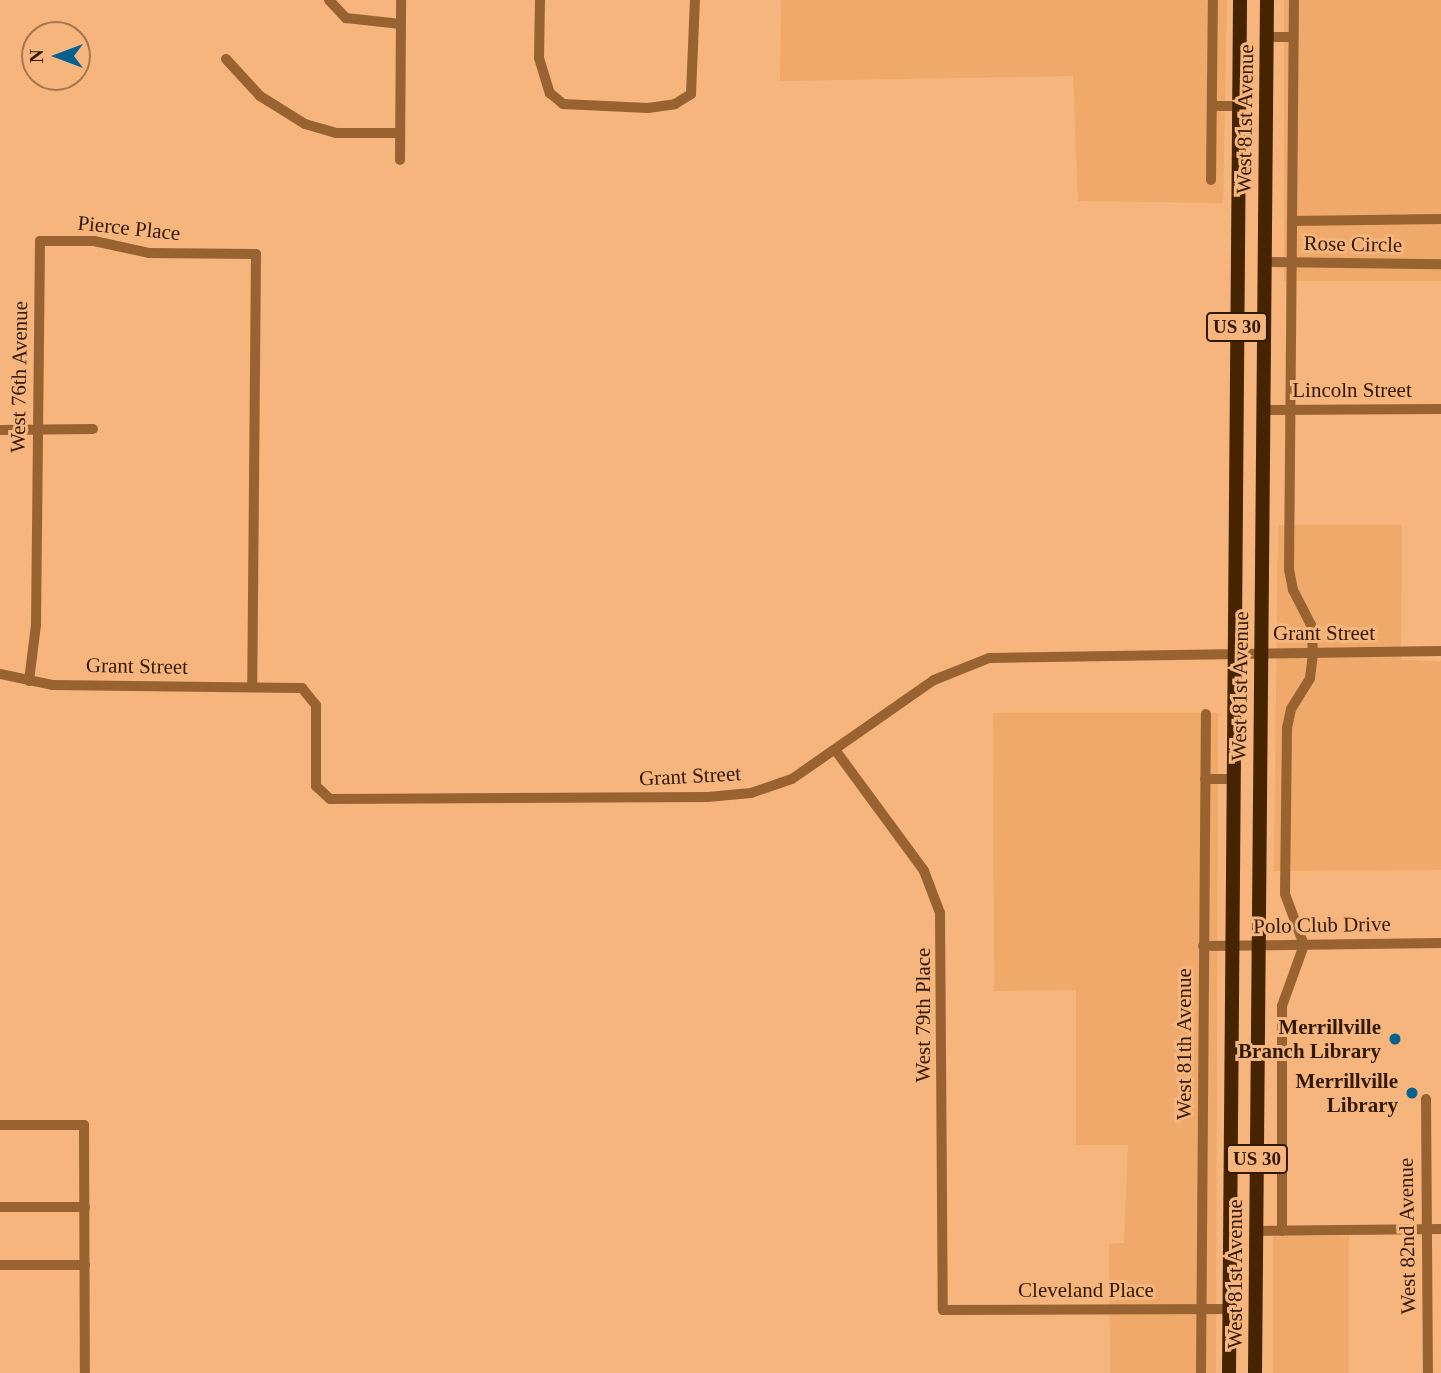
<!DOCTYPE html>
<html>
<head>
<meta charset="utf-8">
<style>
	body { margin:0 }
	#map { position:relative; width:1441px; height:1373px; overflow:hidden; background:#f5b57d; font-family:"Times New Roman",serif }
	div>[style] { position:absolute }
	.built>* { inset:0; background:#eea96b; transform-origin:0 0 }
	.minor>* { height:10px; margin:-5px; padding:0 5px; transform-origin:5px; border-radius:5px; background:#986330 }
	.major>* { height:14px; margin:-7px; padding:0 7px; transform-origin:7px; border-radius:7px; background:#472400 }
	.dots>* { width:19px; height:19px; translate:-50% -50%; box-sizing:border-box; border:4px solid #f5b57d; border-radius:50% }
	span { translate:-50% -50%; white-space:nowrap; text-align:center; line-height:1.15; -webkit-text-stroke:6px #f5b57d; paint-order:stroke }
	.shield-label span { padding:2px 5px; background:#f5b57d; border:2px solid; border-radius:5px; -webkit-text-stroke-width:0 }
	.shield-label { font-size:19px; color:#311902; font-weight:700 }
	.street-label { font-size:21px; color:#311902 }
	.poi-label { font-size:21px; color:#311902; font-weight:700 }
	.right { translate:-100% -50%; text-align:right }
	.north { position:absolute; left:21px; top:21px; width:70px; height:70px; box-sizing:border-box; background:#f5b57d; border:2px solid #a7774c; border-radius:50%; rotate:270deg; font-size:19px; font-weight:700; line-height:28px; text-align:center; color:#311902 }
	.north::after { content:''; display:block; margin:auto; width:24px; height:32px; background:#066090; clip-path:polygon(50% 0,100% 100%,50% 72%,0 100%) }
</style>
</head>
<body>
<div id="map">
	<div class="built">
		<i style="clip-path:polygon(781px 0,1227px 0,1223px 203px,1078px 201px,1073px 76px,780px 81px)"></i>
		<i style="left:1284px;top:0;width:157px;height:281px"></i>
		<i style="clip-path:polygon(1278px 525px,1402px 525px,1401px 660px,1441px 661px,1441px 870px,1274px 871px)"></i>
		<i style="clip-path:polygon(993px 713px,1218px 713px,1216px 1373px,1110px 1373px,1109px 1244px,1124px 1243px,1128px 1145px,1076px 1145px,1076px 990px,994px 991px)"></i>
		<i style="left:1349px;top:1236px;width:137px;height:76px;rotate:90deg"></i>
	</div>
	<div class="minor">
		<i style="left:329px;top:0;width:25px;rotate:47deg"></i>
		<i style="left:346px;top:18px;width:55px;rotate:6.2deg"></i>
		<i style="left:540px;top:0;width:58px;rotate:91deg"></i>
		<i style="left:539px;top:58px;width:37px;rotate:73deg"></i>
		<i style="left:550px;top:93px;width:17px;rotate:40deg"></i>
		<i style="left:563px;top:104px;width:85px;rotate:2.7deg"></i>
		<i style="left:648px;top:108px;width:27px;rotate:-8deg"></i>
		<i style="left:675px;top:104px;width:19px;rotate:-32deg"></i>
		<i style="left:691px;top:94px;width:94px;rotate:-87.6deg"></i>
		<i style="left:1267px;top:37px;width:26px"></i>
		<i style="left:226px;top:59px;width:50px;rotate:47.4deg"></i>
		<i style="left:260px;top:96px;width:53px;rotate:31.9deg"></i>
		<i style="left:305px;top:124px;width:32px;rotate:16deg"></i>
		<i style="left:336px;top:133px;width:64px"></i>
		<i style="left:1212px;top:106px;width:27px"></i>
		<i style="left:400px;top:160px;width:160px;rotate:-89.6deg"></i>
		<i style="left:1211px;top:180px;width:180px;rotate:-89.4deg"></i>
		<i style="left:1292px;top:221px;width:149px;rotate:-0.8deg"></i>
		<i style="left:1265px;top:262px;width:176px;rotate:0.7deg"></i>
		<i style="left:1264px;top:410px;width:177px;rotate:-0.3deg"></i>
		<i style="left:0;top:430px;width:93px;rotate:-0.6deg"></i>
		<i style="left:0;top:674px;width:53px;rotate:11.9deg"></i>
		<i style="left:52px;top:685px;width:250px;rotate:0.7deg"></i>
		<i style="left:302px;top:688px;width:22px;rotate:51deg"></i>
		<i style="left:316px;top:705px;width:81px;rotate:90deg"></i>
		<i style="left:316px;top:786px;width:19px;rotate:43deg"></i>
		<i style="left:330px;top:799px;width:378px;rotate:-0.3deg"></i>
		<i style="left:708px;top:797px;width:43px;rotate:-5.3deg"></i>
		<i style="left:751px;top:793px;width:43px;rotate:-18.9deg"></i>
		<i style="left:792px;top:779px;width:173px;rotate:-34.9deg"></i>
		<i style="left:934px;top:680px;width:59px;rotate:-21.8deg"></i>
		<i style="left:989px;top:658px;width:452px;rotate:-0.9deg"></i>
		<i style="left:29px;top:681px;width:56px;rotate:-82.9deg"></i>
		<i style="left:36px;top:625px;width:384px;rotate:-89.4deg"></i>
		<i style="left:40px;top:241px;width:54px"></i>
		<i style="left:94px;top:241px;width:56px;rotate:12.3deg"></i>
		<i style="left:149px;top:253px;width:107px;rotate:0.5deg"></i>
		<i style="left:256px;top:254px;width:432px;rotate:90.5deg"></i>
		<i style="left:836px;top:751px;width:149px;rotate:53.7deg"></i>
		<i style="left:924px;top:871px;width:45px;rotate:69.1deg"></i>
		<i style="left:940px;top:913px;width:397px;rotate:89.6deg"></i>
		<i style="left:943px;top:1310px;width:286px;rotate:-0.2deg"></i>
		<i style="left:1205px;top:779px;width:27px"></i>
		<i style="left:1203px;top:946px;width:238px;rotate:-0.7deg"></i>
		<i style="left:1426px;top:1099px;width:274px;rotate:89.6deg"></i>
		<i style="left:0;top:1125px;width:84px"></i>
		<i style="left:84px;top:1125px;width:248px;rotate:89.8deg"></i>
		<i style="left:0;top:1207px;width:85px"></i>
		<i style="left:1257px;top:1231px;width:184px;rotate:-0.6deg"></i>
		<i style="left:1282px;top:1231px;width:225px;rotate:-90deg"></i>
		<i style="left:1282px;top:1006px;width:65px;rotate:-70.2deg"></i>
		<i style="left:1304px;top:945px;width:54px;rotate:-110.4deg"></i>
		<i style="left:1285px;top:894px;width:166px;rotate:-89.3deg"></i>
		<i style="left:1287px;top:728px;width:19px;rotate:-78deg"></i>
		<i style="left:1291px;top:709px;width:36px;rotate:-58deg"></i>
		<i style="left:1310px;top:678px;width:26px;rotate:-83deg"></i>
		<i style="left:1313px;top:652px;width:27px;rotate:-94deg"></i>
		<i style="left:1311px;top:625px;width:39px;rotate:-117deg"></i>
		<i style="left:1293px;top:590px;width:21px;rotate:-101deg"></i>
		<i style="left:1289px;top:569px;width:569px;rotate:-89.5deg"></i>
		<i style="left:0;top:1265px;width:85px"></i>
		<i style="left:1201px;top:1373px;width:659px;rotate:-89.57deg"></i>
	</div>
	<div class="major">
		<i style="left:1229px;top:1373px;width:1373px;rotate:-89.54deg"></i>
		<i style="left:1255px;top:1373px;width:1373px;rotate:-89.5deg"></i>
	</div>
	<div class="dots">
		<i style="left:1395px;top:1039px;background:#066090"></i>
		<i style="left:1412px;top:1093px;background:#066090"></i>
	</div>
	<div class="shield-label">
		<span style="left:1237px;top:327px">US 30</span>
		<span style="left:1257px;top:1159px">US 30</span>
	</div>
	<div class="street-label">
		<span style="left:1245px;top:119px;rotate:-89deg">West 81st Avenue</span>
		<span style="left:129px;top:228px;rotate:6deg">Pierce Place</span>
		<span style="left:1353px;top:244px;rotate:1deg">Rose Circle</span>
		<span style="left:19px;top:377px;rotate:-89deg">West 76th Avenue</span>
		<span style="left:1352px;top:390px">Lincoln Street</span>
		<span style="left:1324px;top:633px">Grant Street</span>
		<span style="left:137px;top:666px;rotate:1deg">Grant Street</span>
		<span style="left:1240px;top:686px;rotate:-89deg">West 81st Avenue</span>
		<span style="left:690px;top:776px;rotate:-3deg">Grant Street</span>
		<span style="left:1322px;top:925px;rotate:-1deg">Polo Club Drive</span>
		<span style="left:923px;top:1015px;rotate:-90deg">West 79th Place</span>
		<span style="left:1184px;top:1044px;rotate:-90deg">West 81th Avenue</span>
		<span style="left:1407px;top:1236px;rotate:-91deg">West 82nd Avenue</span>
		<span style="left:1235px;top:1274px;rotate:-90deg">West 81st Avenue</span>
		<span style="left:1086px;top:1290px">Cleveland Place</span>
	</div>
	<div class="poi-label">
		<span class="right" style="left:1381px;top:1039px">Merrillville<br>Branch Library</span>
		<span class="right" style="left:1398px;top:1093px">Merrillville<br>Library</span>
	</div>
	<div class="north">N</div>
</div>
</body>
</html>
